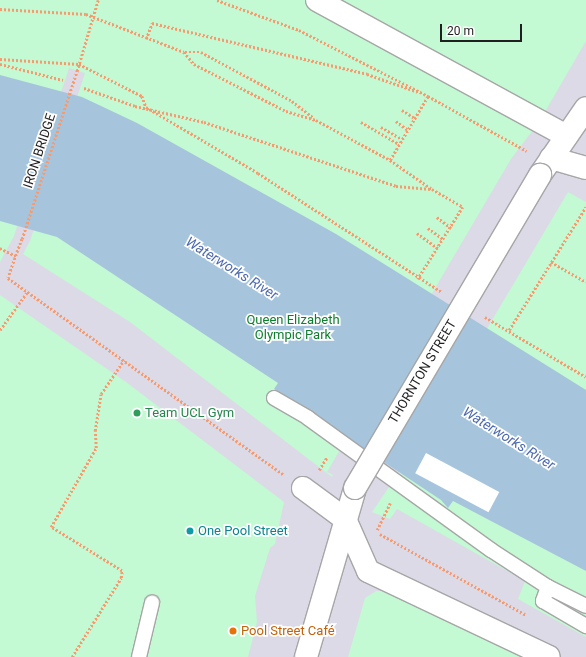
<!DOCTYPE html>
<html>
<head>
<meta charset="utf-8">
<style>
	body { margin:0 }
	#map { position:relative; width:586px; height:657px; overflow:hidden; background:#f0eee5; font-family:Roboto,sans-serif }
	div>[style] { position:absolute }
	.park>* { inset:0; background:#c3f9d3; transform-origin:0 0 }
	.plaza>* { inset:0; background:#dcdae6 }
	.water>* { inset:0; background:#a6c5dd }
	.pier>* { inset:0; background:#fff; transform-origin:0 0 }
	.path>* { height:2.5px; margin-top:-1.25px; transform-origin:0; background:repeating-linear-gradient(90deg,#f9996e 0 2px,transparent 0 4px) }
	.roads { filter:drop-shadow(1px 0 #a6a6a6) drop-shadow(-1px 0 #a6a6a6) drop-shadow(0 1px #a6a6a6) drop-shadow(0 -1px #a6a6a6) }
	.service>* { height:14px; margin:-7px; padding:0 7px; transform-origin:7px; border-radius:7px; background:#fff }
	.pedestrian>* { height:22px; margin:-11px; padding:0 11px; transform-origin:11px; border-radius:11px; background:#fff }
	.path-bridge>* { height:2.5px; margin-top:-1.25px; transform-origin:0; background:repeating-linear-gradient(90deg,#f9996e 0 2px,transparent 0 4px) }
	.bridges { filter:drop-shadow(1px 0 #a6a6a6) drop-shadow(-1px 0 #a6a6a6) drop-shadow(0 1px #a6a6a6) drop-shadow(0 -1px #a6a6a6) }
	.pedestrian-bridge>* { height:22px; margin:-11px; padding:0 11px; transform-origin:11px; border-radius:11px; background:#fff }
	.dots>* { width:11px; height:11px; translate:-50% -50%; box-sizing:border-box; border:2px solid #fff; border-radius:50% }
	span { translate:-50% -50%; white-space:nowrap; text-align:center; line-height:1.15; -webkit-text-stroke:3.5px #fff; paint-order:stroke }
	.street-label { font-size:13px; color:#1f1f1f }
	.park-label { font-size:13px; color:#0d7e2d }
	.leisure-label { font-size:13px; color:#27864d }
	.left { translate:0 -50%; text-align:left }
	.culture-label { font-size:13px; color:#0d838f }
	.food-label { font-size:13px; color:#c56008 }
	.water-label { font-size:14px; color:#4c69af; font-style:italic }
	.scale { position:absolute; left:440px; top:24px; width:82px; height:18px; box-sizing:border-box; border:2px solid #1f1f1f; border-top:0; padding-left:5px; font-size:12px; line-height:14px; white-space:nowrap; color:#1f1f1f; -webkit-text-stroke:3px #fff; paint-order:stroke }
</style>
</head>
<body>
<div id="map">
	<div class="park">
		<i style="left:0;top:0;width:586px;height:657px"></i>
	</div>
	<div class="plaza">
		<i style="clip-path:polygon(586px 41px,586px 202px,568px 192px,421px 440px,372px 512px,390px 519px,397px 509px,525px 581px,518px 599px,586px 637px,586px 657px,534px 657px,389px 591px,376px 591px,365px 598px,348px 657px,248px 657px,257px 622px,255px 596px,270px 548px,275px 544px,284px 502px,126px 382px,0 295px,0 262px,14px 236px,69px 68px,85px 73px,30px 241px,23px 254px,130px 322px,332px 477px,333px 475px,327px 472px,511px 159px,539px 122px)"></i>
	</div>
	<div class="water">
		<i style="clip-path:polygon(0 75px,82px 97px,137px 123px,336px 234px,586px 390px,586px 571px,453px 501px,448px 508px,441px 500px,274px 389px,278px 383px,57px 237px,0 221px)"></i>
	</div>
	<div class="pier">
		<i style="left:426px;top:453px;width:83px;height:23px;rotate:28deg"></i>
	</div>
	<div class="path">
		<i style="left:217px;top:0;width:87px;rotate:20.1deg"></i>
		<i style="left:299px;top:30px;width:145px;rotate:27.1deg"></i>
		<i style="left:428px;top:96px;width:113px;rotate:29.1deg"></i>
		<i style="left:0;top:9px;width:86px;rotate:3.3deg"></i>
		<i style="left:86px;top:14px;width:105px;rotate:21.2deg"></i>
		<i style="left:184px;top:52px;width:16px;rotate:50deg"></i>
		<i style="left:194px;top:64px;width:103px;rotate:27.1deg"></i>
		<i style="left:286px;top:111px;width:31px;rotate:17deg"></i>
		<i style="left:316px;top:120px;width:84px;rotate:28.4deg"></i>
		<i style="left:390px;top:160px;width:51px;rotate:34.6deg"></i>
		<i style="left:432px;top:189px;width:36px;rotate:30deg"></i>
		<i style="left:463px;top:207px;width:85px;rotate:122deg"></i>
		<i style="left:146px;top:39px;width:17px;rotate:-69deg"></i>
		<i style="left:152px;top:23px;width:221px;rotate:13.3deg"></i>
		<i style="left:367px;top:74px;width:54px;rotate:19.4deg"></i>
		<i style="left:185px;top:52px;width:16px"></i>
		<i style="left:201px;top:52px;width:103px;rotate:28.3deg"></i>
		<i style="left:292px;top:101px;width:28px;rotate:38deg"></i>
		<i style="left:0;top:59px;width:79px;rotate:3.6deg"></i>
		<i style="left:79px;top:64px;width:71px;rotate:26.9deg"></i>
		<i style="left:142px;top:96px;width:12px;rotate:70deg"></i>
		<i style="left:146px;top:107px;width:130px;rotate:30.5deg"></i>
		<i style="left:258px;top:173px;width:219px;rotate:32.9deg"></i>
		<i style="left:0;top:64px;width:65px;rotate:14.3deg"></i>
		<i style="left:77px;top:71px;width:74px;rotate:-73.5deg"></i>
		<i style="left:84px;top:88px;width:54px;rotate:19.4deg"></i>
		<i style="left:135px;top:106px;width:71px;rotate:13.1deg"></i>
		<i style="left:204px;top:122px;width:202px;rotate:18.4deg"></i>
		<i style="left:396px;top:186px;width:35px;rotate:5deg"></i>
		<i style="left:402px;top:110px;width:15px;rotate:32deg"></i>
		<i style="left:396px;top:121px;width:15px;rotate:37deg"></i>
		<i style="left:361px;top:122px;width:44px;rotate:30.1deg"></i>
		<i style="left:381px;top:127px;width:24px;rotate:30deg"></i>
		<i style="left:390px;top:160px;width:74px;rotate:-59.3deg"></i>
		<i style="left:437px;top:217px;width:18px;rotate:38deg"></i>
		<i style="left:428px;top:228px;width:19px;rotate:36deg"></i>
		<i style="left:417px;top:233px;width:26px;rotate:36deg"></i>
		<i style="left:22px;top:239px;width:41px;rotate:109.7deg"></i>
		<i style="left:8px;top:278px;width:338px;rotate:35.5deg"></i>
		<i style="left:0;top:248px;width:18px;rotate:27deg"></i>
		<i style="left:551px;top:262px;width:40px;rotate:29.7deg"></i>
		<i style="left:485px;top:317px;width:117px;rotate:30.7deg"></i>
		<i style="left:0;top:330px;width:48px;rotate:-54.3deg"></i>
		<i style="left:509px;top:330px;width:145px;rotate:-58deg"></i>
		<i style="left:319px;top:470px;width:15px;rotate:-58deg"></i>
		<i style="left:377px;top:530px;width:30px;rotate:-64deg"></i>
		<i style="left:380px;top:534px;width:167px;rotate:29deg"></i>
		<i style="left:72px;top:657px;width:93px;rotate:-58.2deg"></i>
		<i style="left:121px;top:578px;width:7px;rotate:-82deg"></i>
		<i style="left:122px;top:571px;width:84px;rotate:-148.2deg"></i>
		<i style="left:51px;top:527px;width:91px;rotate:-60.3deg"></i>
		<i style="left:96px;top:448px;width:17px;rotate:-93deg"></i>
		<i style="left:95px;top:431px;width:37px;rotate:-81deg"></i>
		<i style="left:101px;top:394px;width:41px;rotate:-55.9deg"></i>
	</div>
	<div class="roads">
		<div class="service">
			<i style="left:274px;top:398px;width:39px;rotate:30deg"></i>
			<i style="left:308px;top:418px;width:226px;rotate:35.8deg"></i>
			<i style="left:491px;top:550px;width:68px;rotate:33deg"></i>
			<i style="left:548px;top:587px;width:42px;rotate:26.6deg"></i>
			<i style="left:548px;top:587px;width:15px;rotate:110deg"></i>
			<i style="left:543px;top:601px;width:50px;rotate:30.2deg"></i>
			<i style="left:139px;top:657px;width:56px;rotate:-76.5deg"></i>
		</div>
		<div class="pedestrian">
			<i style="left:317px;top:0;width:284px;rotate:28.6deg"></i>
			<i style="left:551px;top:158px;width:36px;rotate:16deg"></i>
			<i style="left:540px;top:175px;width:81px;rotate:-55.5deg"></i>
			<i style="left:303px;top:488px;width:52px;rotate:36.4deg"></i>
			<i style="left:345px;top:519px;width:57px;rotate:66.1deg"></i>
			<i style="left:368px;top:571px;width:200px;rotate:25.4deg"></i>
			<i style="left:306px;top:657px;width:176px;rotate:-73.8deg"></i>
		</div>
	</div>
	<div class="path-bridge">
		<i style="left:22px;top:239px;width:177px;rotate:-71.9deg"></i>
	</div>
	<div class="bridges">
		<div class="pedestrian-bridge">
			<i style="left:355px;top:488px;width:364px;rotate:-59.4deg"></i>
		</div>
	</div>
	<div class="dots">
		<i style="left:137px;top:413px;background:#2e9e5b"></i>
		<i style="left:190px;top:531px;background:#0f9aa8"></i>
		<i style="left:233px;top:631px;background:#e8710a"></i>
	</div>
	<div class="street-label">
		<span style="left:40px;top:151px;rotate:-72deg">IRON BRIDGE</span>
		<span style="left:423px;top:372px;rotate:-59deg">THORNTON STREET</span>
	</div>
	<div class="park-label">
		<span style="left:293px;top:328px">Queen Elizabeth<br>Olympic Park</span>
	</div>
	<div class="leisure-label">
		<span class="left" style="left:145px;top:413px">Team UCL Gym</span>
	</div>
	<div class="culture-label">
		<span class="left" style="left:198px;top:531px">One Pool Street</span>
	</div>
	<div class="food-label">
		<span class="left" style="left:241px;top:631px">Pool Street Café</span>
	</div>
	<div class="water-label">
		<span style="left:232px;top:268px;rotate:32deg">Waterworks River</span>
		<span style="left:509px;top:438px;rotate:32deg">Waterworks River</span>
	</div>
	<div class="scale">20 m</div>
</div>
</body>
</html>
